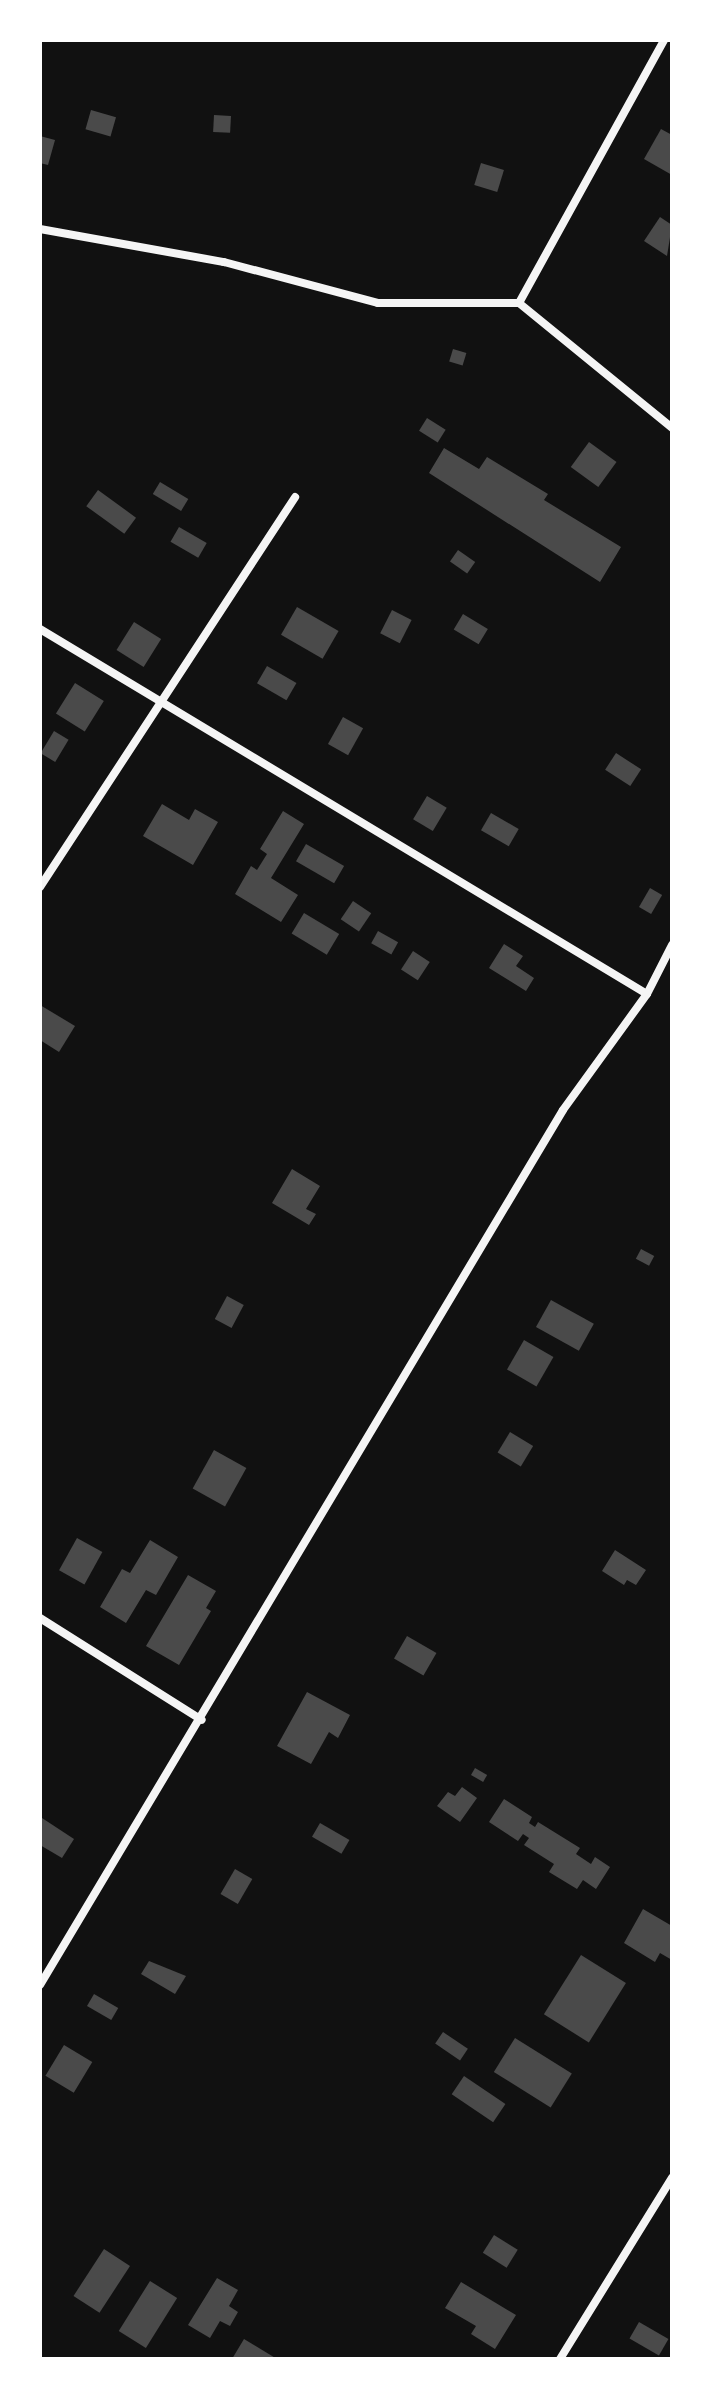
<!DOCTYPE html>
<html>
<head>
<meta charset="utf-8">
<style>
	body { margin:0 }
	#map { position:relative; width:712px; height:2399px; overflow:hidden; background:#111; font-family:"Source Sans 3",sans-serif }
	div>[style] { position:absolute }
	.building>* { inset:0; background:#4a4a4a; transform-origin:0 0 }
	.minor>* { height:8px; margin:-4px; padding:0 4px; transform-origin:4px; border-radius:4px; background:#f5f5f5 }
	span { translate:-50% -50%; white-space:nowrap; text-align:center; line-height:1.15; -webkit-text-stroke:8px #fff; paint-order:stroke }
	.frame { position:absolute; inset:0; border:42px solid #fff; pointer-events:none }
</style>
</head>
<body>
<div id="map">
	<div class="building">
		<i style="left:91px;top:110px;width:26px;height:20px;rotate:16deg"></i>
		<i style="left:214px;top:115px;width:17px;height:17px;rotate:3deg"></i>
		<i style="clip-path:polygon(661px 129px,672px 135px,672px 175px,644px 159px)"></i>
		<i style="clip-path:polygon(40px 136px,55px 140px,48px 165px,40px 163px)"></i>
		<i style="left:481px;top:163px;width:24px;height:23px;rotate:17deg"></i>
		<i style="clip-path:polygon(660px 217px,672px 225px,667px 256px,644px 241px)"></i>
		<i style="left:453px;top:349px;width:14px;height:13px;rotate:17deg"></i>
		<i style="left:427px;top:418px;width:22px;height:15px;rotate:32deg"></i>
		<i style="left:589px;top:442px;width:34px;height:31px;rotate:36deg"></i>
		<i style="clip-path:polygon(444px 448px,479px 469px,487px 457px,548px 494px,544px 500px,621px 547px,600px 582px,429px 473px)"></i>
		<i style="left:160px;top:482px;width:33px;height:14px;rotate:31deg"></i>
		<i style="left:98px;top:490px;width:47px;height:20px;rotate:36deg"></i>
		<i style="left:179px;top:527px;width:32px;height:17px;rotate:30deg"></i>
		<i style="left:458px;top:550px;width:21px;height:14px;rotate:35deg"></i>
		<i style="left:297px;top:607px;width:48px;height:32px;rotate:30deg"></i>
		<i style="left:392px;top:610px;width:22px;height:26px;rotate:27deg"></i>
		<i style="left:463px;top:614px;width:29px;height:18px;rotate:31deg"></i>
		<i style="left:134px;top:622px;width:32px;height:33px;rotate:32deg"></i>
		<i style="left:267px;top:666px;width:34px;height:20px;rotate:30deg"></i>
		<i style="left:75px;top:683px;width:34px;height:36px;rotate:32deg"></i>
		<i style="left:343px;top:717px;width:23px;height:31px;rotate:29deg"></i>
		<i style="left:54px;top:731px;width:17px;height:26px;rotate:31deg"></i>
		<i style="left:616px;top:753px;width:30px;height:20px;rotate:33deg"></i>
		<i style="left:427px;top:796px;width:23px;height:27px;rotate:31deg"></i>
		<i style="clip-path:polygon(162px 804px,189px 820px,195px 809px,218px 822px,193px 865px,143px 836px)"></i>
		<i style="clip-path:polygon(283px 811px,304px 824px,271px 878px,298px 895px,281px 922px,235px 894px,251px 866px,257px 870px,267px 854px,260px 849px)"></i>
		<i style="left:491px;top:813px;width:32px;height:20px;rotate:30deg"></i>
		<i style="left:306px;top:844px;width:44px;height:20px;rotate:30deg"></i>
		<i style="left:650px;top:888px;width:14px;height:22px;rotate:30deg"></i>
		<i style="left:353px;top:901px;width:22px;height:22px;rotate:34deg"></i>
		<i style="left:304px;top:913px;width:41px;height:24px;rotate:31deg"></i>
		<i style="left:378px;top:931px;width:23px;height:14px;rotate:29deg"></i>
		<i style="clip-path:polygon(504px 944px,523px 956px,516px 966px,534px 978px,526px 991px,489px 968px)"></i>
		<i style="left:413px;top:951px;width:20px;height:22px;rotate:33deg"></i>
		<i style="clip-path:polygon(40px 1005px,75px 1026px,59px 1052px,40px 1040px)"></i>
		<i style="clip-path:polygon(292px 1169px,320px 1186px,306px 1209px,316px 1214px,309px 1225px,272px 1203px)"></i>
		<i style="left:641px;top:1249px;width:15px;height:11px;rotate:28deg"></i>
		<i style="left:227px;top:1296px;width:19px;height:26px;rotate:28deg"></i>
		<i style="left:551px;top:1300px;width:49px;height:31px;rotate:29deg"></i>
		<i style="left:524px;top:1340px;width:34px;height:34px;rotate:30deg"></i>
		<i style="left:510px;top:1432px;width:27px;height:24px;rotate:31deg"></i>
		<i style="left:214px;top:1450px;width:37px;height:44px;rotate:29deg"></i>
		<i style="left:77px;top:1538px;width:29px;height:37px;rotate:29deg"></i>
		<i style="clip-path:polygon(150px 1540px,178px 1557px,156px 1595px,146px 1590px,126px 1623px,100px 1607px,122px 1569px,130px 1573px)"></i>
		<i style="clip-path:polygon(615px 1550px,646px 1570px,636px 1585px,627px 1580px,624px 1585px,602px 1571px)"></i>
		<i style="clip-path:polygon(188px 1575px,216px 1591px,206px 1608px,211px 1611px,179px 1665px,146px 1646px)"></i>
		<i style="left:407px;top:1636px;width:34px;height:26px;rotate:30deg"></i>
		<i style="clip-path:polygon(307px 1692px,350px 1715px,338px 1738px,329px 1732px,311px 1764px,277px 1746px)"></i>
		<i style="left:475px;top:1768px;width:14px;height:8px;rotate:30deg"></i>
		<i style="clip-path:polygon(462px 1787px,477px 1798px,460px 1822px,437px 1806px,448px 1792px,455px 1796px)"></i>
		<i style="clip-path:polygon(504px 1799px,532px 1817px,529px 1823px,535px 1827px,538px 1822px,580px 1848px,576px 1854px,591px 1864px,595px 1857px,610px 1867px,596px 1889px,583px 1880px,577px 1889px,549px 1872px,554px 1864px,524px 1845px,529px 1838px,523px 1834px,518px 1841px,489px 1822px)"></i>
		<i style="clip-path:polygon(42px 1818px,74px 1839px,62px 1858px,40px 1845px)"></i>
		<i style="left:320px;top:1823px;width:34px;height:16px;rotate:30deg"></i>
		<i style="left:235px;top:1869px;width:20px;height:29px;rotate:30deg"></i>
		<i style="clip-path:polygon(643px 1909px,672px 1926px,672px 1960px,660px 1953px,655px 1962px,624px 1943px)"></i>
		<i style="left:581px;top:1955px;width:53px;height:70px;rotate:32deg"></i>
		<i style="clip-path:polygon(149px 1961px,186px 1976px,175px 1994px,141px 1974px)"></i>
		<i style="left:94px;top:1994px;width:28px;height:14px;rotate:30deg"></i>
		<i style="left:443px;top:2032px;width:30px;height:14px;rotate:34deg"></i>
		<i style="left:515px;top:2038px;width:67px;height:40px;rotate:32deg"></i>
		<i style="left:64px;top:2045px;width:33px;height:36px;rotate:31deg"></i>
		<i style="left:464px;top:2076px;width:50px;height:22px;rotate:34deg"></i>
		<i style="left:494px;top:2235px;width:28px;height:21px;rotate:32deg"></i>
		<i style="left:104px;top:2249px;width:31px;height:56px;rotate:33deg"></i>
		<i style="clip-path:polygon(217px 2278px,238px 2290px,229px 2306px,238px 2312px,230px 2326px,220px 2321px,210px 2338px,188px 2325px)"></i>
		<i style="left:150px;top:2281px;width:32px;height:59px;rotate:32deg"></i>
		<i style="clip-path:polygon(461px 2282px,516px 2315px,495px 2349px,471px 2334px,476px 2326px,445px 2308px)"></i>
		<i style="left:639px;top:2322px;width:34px;height:19px;rotate:30deg"></i>
		<i style="clip-path:polygon(244px 2339px,277px 2359px,232px 2359px)"></i>
	</div>
	<div class="minor">
		<i style="left:40px;top:229px;width:187px;rotate:10.2deg"></i>
		<i style="left:224px;top:262px;width:159px;rotate:14.9deg"></i>
		<i style="left:378px;top:303px;width:141px"></i>
		<i style="left:519px;top:303px;width:300px;rotate:-61.1deg"></i>
		<i style="left:519px;top:303px;width:198px;rotate:39.2deg"></i>
		<i style="left:40px;top:629px;width:708px;rotate:31.02deg"></i>
		<i style="left:40px;top:887px;width:466px;rotate:-56.8deg"></i>
		<i style="left:40px;top:1618px;width:191px;rotate:32.2deg"></i>
		<i style="left:40px;top:1985px;width:1019px;rotate:-59.13deg"></i>
		<i style="left:563px;top:1110px;width:143px;rotate:-54.1deg"></i>
		<i style="left:647px;top:994px;width:55px;rotate:-63deg"></i>
		<i style="left:560px;top:2359px;width:213px;rotate:-58.3deg"></i>
	</div>
	<div class="frame"></div>
</div>
</body>
</html>
